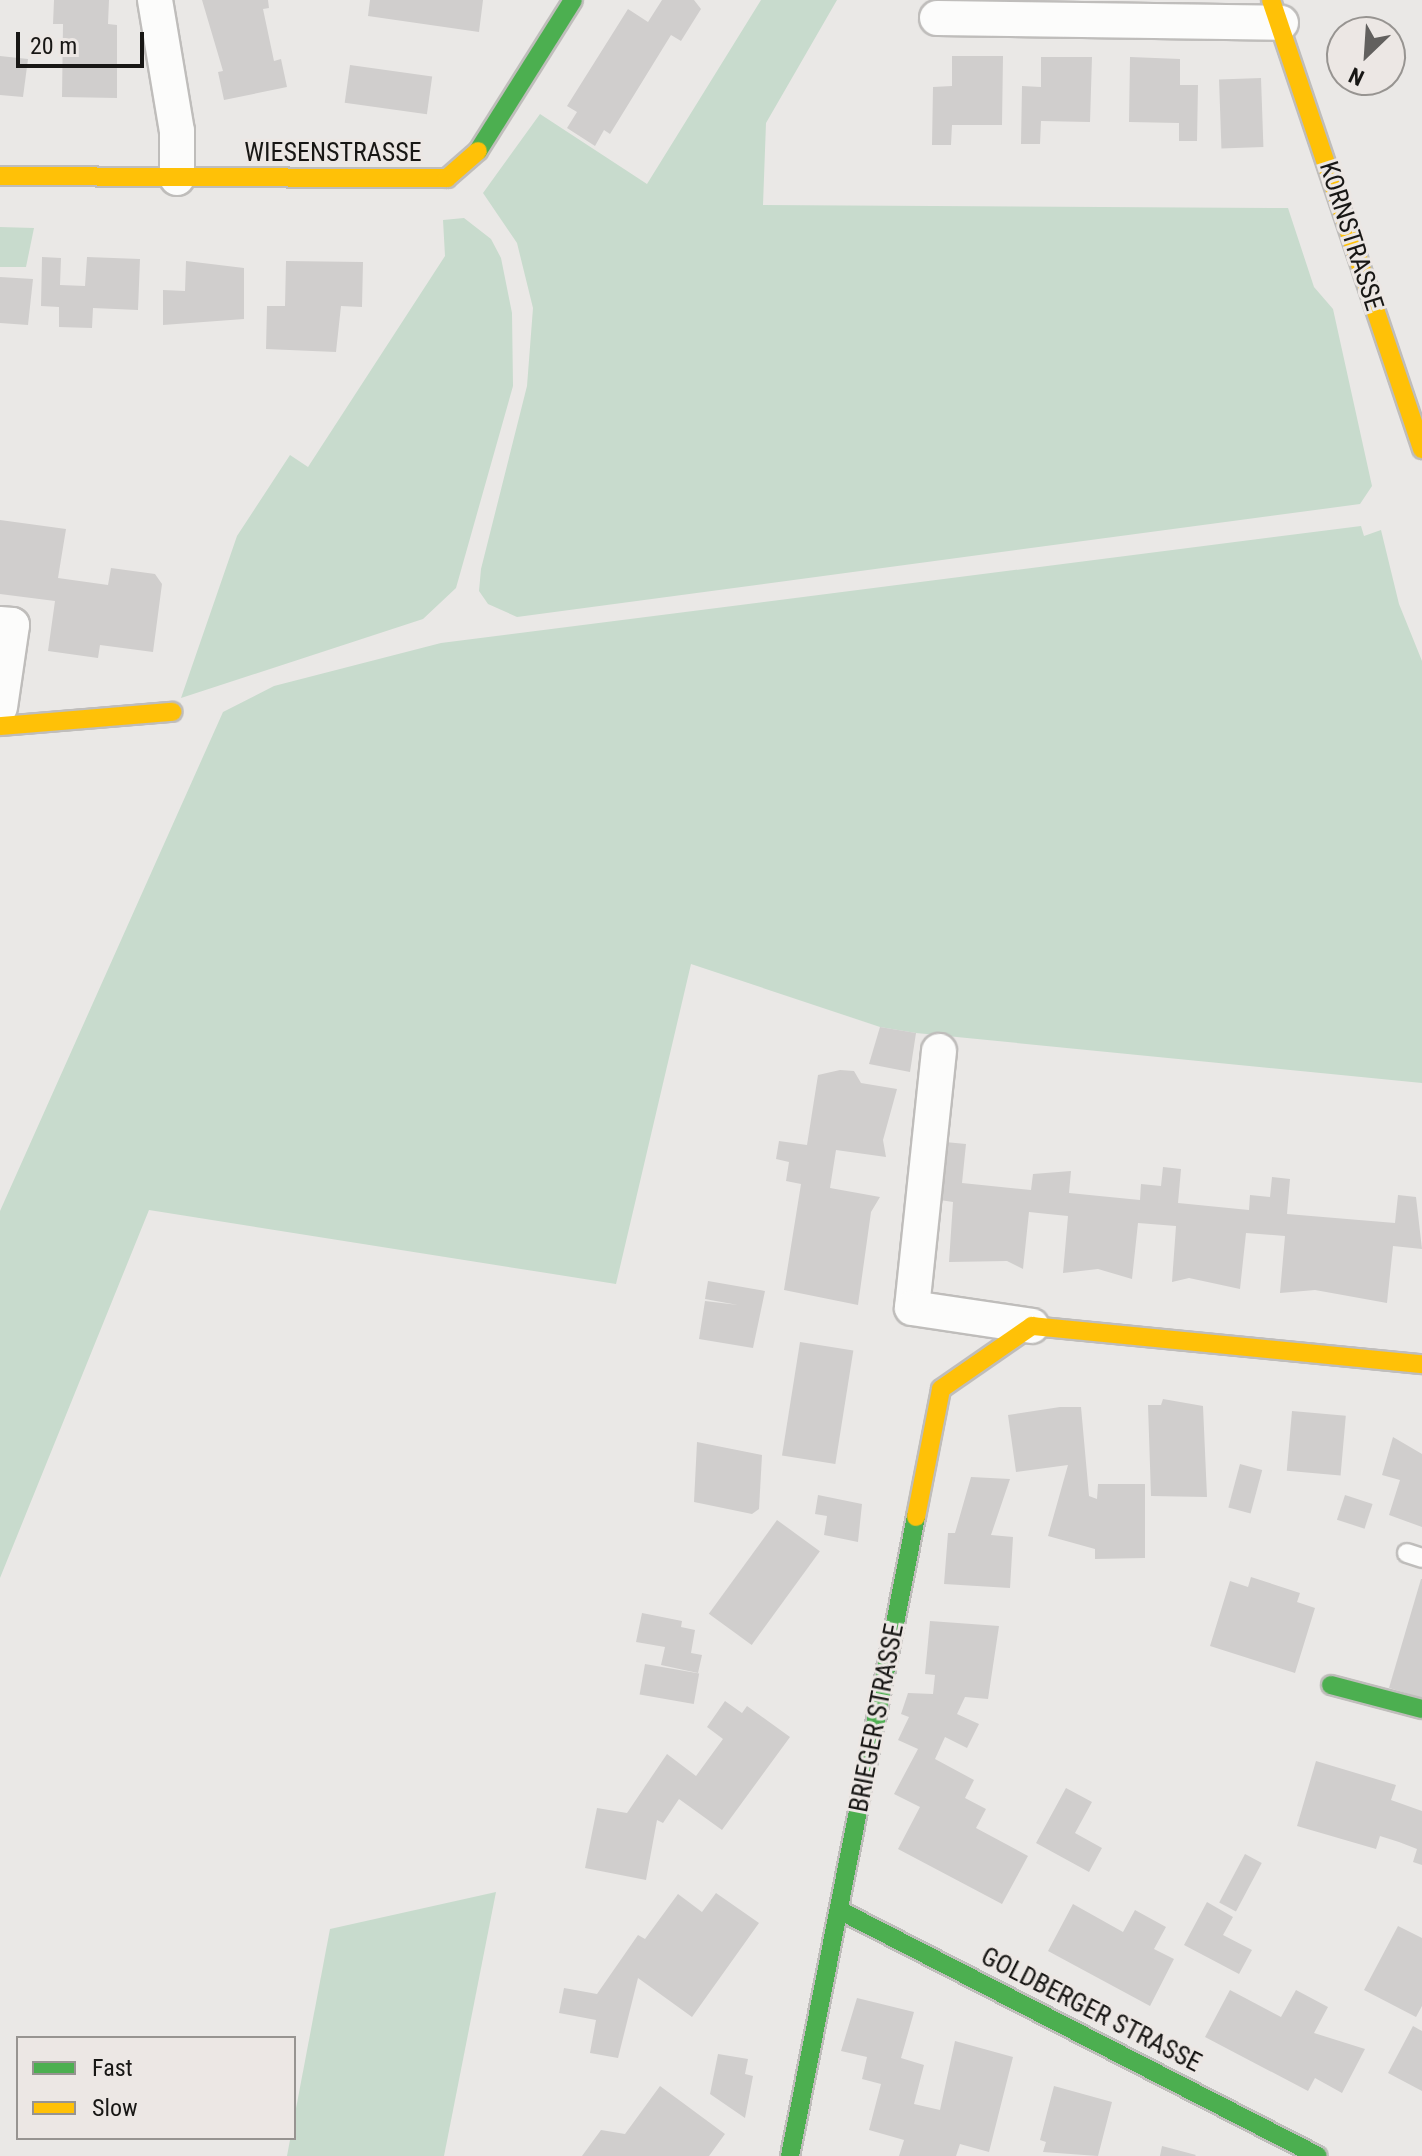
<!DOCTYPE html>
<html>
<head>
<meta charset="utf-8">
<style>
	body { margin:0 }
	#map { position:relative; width:1422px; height:2156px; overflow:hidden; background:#eae8e6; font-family:"Roboto Condensed",sans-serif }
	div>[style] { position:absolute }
	.green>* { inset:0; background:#c8dbcd }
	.building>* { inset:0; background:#d0cecd; transform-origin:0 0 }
	.roads { filter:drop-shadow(2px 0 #bfbdbb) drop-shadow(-2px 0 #bfbdbb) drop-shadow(0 2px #bfbdbb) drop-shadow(0 -2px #bfbdbb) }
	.lane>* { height:18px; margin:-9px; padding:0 9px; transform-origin:9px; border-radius:9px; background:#fcfcfb }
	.street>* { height:34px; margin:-17px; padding:0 17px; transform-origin:17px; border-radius:17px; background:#fcfcfb }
	.fast>* { height:18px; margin:-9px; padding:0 9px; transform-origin:9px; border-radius:9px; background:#4caf50 }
	.slow>* { height:18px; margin:-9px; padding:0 9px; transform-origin:9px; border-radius:9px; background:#ffc107 }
	span { translate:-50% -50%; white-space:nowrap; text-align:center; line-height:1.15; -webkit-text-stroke:6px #ece7e4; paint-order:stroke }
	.street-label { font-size:26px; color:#181715 }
	.legend { position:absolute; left:16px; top:2036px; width:280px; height:104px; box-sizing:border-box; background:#ece7e4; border:2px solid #979491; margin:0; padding:10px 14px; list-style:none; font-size:24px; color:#181715 }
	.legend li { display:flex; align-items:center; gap:16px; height:40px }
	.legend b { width:40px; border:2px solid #979491 }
	.north { position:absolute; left:1326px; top:16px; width:80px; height:80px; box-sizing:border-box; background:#ece7e4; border:2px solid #979491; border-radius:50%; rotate:205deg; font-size:22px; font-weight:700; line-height:32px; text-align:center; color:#181715 }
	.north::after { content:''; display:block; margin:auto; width:28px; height:36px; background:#62605e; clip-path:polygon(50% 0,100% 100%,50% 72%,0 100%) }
	.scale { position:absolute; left:16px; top:32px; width:128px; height:36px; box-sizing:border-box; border:4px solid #181715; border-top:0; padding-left:10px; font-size:24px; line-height:28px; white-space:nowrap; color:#181715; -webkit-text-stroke:6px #ece7e4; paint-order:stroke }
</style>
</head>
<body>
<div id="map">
	<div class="green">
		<i style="clip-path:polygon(761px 0,837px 0,766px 123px,763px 205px,1288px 208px,1314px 287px,1333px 309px,1372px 486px,1360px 504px,517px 617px,488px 604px,479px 591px,481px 569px,527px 386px,533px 308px,517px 243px,483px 193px,540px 114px,647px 184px)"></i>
		<i style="clip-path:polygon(464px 218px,491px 239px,501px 258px,512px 313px,513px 386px,456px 588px,423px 619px,181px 698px,237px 536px,290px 455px,308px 467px,445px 256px,443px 220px)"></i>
		<i style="clip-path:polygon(0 227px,34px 228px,26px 267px,0 267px)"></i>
		<i style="clip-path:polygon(1361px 526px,1364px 536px,1381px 530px,1399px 604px,1422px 661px,1422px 1083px,916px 1033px,880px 1027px,691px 964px,616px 1284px,149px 1210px,0 1578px,0 1211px,223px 712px,274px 686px,441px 643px)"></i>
		<i style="clip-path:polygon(496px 1892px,444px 2156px,287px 2156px,330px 1929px)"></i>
	</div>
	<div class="building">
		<i style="clip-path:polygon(54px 0,109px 0,108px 24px,117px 25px,117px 98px,62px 97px,63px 24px,53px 24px)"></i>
		<i style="clip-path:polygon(202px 0,268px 0,269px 8px,263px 9px,274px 61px,281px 59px,287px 87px,224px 100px,218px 72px,223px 71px)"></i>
		<i style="clip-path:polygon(370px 0,483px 0,479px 32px,368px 16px)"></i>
		<i style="clip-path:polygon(662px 0,694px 0,701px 9px,681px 41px,671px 35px,610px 134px,604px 130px,595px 146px,567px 128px,577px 112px,567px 106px,628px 9px,648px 22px)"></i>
		<i style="clip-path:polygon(0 56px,28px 59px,23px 97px,0 95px)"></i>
		<i style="clip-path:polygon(952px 56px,1003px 56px,1002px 125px,952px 125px,951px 145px,932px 145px,933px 87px,952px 86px)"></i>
		<i style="clip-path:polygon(1041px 57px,1092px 57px,1090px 122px,1041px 121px,1040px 144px,1021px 144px,1022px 86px,1041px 87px)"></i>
		<i style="clip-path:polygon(1130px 57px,1180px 59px,1180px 85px,1198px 85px,1197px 141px,1179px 141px,1179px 123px,1129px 122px)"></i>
		<i style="left:350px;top:65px;width:83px;height:38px;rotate:8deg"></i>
		<i style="left:1261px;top:78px;width:69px;height:42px;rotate:88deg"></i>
		<i style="clip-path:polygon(42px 257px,61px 258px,60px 285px,85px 286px,87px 257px,140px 259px,138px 310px,93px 308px,92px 328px,59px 327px,59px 307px,41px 306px)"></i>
		<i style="clip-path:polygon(186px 261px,244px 268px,244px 319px,163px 325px,163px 290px,185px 291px)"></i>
		<i style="clip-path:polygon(286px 261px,363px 262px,362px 307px,341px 306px,336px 352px,266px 349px,267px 306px,285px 306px)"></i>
		<i style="clip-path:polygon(0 277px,33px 279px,28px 325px,0 323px)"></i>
		<i style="clip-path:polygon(0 520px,66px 529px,58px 578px,108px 585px,111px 568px,155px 574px,162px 584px,153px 652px,100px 645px,98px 658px,48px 651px,55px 601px,0 594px)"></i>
		<i style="clip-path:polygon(880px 1027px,916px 1033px,910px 1072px,869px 1064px)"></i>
		<i style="clip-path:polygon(840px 1070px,854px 1071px,861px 1083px,897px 1089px,883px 1140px,886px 1157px,836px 1150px,830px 1188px,880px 1197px,871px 1212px,858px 1305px,784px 1290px,801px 1184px,786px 1181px,789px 1162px,776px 1159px,779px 1141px,807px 1145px,818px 1075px)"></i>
		<i style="clip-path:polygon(945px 1142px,966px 1144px,962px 1183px,1031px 1190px,1033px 1174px,1071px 1171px,1069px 1193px,1140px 1200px,1141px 1184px,1161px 1186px,1163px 1167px,1181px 1169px,1178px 1203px,1249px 1210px,1250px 1195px,1270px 1197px,1272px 1177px,1290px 1179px,1287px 1214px,1395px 1223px,1398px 1195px,1416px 1197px,1422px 1249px,1393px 1246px,1387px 1303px,1315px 1290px,1280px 1293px,1285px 1236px,1246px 1233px,1240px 1289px,1189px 1278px,1172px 1282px,1176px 1226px,1138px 1223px,1132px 1279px,1098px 1269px,1063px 1273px,1068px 1216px,1048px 1214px,1029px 1212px,1023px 1269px,1007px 1261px,949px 1262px,953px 1202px,940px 1200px)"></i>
		<i style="clip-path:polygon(708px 1281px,765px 1291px,753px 1348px,699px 1339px,705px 1301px,738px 1305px,705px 1299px)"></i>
		<i style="left:800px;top:1342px;width:54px;height:115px;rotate:9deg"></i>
		<i style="clip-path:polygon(1163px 1399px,1203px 1406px,1207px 1497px,1151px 1496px,1148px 1405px,1161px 1405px)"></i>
		<i style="clip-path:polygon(1060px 1407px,1081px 1407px,1089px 1496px,1097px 1499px,1098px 1484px,1145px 1484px,1145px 1558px,1095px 1559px,1095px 1549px,1048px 1536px,1068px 1465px,1016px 1472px,1008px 1415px)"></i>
		<i style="left:1292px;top:1411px;width:54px;height:60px;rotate:5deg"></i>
		<i style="clip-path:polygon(1393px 1437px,1422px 1454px,1422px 1527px,1389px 1515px,1400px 1480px,1382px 1475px)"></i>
		<i style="clip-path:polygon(697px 1442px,762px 1455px,759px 1509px,752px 1514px,694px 1502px)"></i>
		<i style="left:1240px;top:1464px;width:23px;height:45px;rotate:15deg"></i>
		<i style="clip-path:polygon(971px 1477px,1010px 1479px,991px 1535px,1013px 1537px,1010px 1588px,944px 1584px,948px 1533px,955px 1533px)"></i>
		<i style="clip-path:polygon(818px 1495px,862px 1504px,858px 1542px,824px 1535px,827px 1516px,815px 1514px)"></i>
		<i style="left:1345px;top:1495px;width:29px;height:26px;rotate:18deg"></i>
		<i style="left:777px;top:1520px;width:53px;height:116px;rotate:36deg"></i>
		<i style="clip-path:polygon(1251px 1577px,1300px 1593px,1297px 1602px,1315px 1608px,1295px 1673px,1210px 1646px,1230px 1581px,1248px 1587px)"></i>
		<i style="clip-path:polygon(1421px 1579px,1422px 1579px,1422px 1698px,1389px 1688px)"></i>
		<i style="clip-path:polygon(642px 1613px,682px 1621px,681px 1627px,695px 1630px,691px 1653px,702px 1655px,698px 1673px,661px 1665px,665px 1647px,636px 1642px)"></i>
		<i style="clip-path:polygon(930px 1621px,999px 1626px,988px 1699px,965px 1697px,957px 1714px,979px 1724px,967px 1748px,945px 1737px,935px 1759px,974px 1780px,965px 1798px,986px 1809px,976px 1828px,1028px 1856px,1002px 1904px,898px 1849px,920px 1807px,894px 1794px,918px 1749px,898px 1740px,909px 1717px,901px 1714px,908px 1693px,933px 1694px,935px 1675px,925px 1674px)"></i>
		<i style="left:645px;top:1664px;width:55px;height:31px;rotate:10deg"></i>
		<i style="clip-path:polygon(725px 1701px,742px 1713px,747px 1706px,790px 1737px,722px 1830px,679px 1799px,663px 1823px,657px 1820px,646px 1880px,585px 1868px,597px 1808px,627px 1813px,667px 1754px,696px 1776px,723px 1739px,707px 1727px)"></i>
		<i style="clip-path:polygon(1316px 1761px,1396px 1785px,1391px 1800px,1422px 1811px,1422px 1865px,1413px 1862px,1417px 1849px,1399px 1842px,1380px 1836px,1376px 1849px,1297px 1826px)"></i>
		<i style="clip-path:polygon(1066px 1788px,1092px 1802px,1075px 1833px,1102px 1848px,1089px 1872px,1036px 1843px)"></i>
		<i style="left:1245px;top:1854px;width:19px;height:55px;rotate:28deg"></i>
		<i style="clip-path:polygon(716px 1893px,759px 1923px,692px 2017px,638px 1978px,618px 2058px,590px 2053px,596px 2020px,559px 2013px,564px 1988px,597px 1994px,638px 1935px,645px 1939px,678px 1894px,702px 1912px)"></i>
		<i style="clip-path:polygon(1207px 1902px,1233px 1917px,1223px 1935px,1252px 1950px,1239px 1974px,1184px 1945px)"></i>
		<i style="clip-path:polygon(1073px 1904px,1123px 1932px,1135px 1910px,1166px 1927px,1154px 1949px,1174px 1959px,1150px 2006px,1048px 1951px)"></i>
		<i style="clip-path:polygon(1398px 1926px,1422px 1938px,1422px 2006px,1416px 2017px,1364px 1990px)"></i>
		<i style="clip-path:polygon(1230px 1990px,1281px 2017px,1296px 1990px,1328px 2007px,1314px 2033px,1365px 2049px,1342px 2093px,1315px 2078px,1308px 2091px,1205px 2037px)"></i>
		<i style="clip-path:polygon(857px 1998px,914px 2012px,901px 2058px,924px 2065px,914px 2104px,940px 2110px,955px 2041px,1013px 2057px,989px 2152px,960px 2144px,956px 2156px,899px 2156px,904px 2140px,869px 2130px,881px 2084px,862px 2079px,867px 2057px,841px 2051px)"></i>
		<i style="clip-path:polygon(1413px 2026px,1422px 2031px,1422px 2091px,1388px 2073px)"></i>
		<i style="clip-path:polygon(718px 2054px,748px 2059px,745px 2074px,753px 2076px,745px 2118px,710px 2094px)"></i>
		<i style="clip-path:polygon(660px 2086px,725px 2134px,709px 2156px,582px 2156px,601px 2130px,625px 2134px)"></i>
		<i style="clip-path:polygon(1054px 2086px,1112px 2102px,1098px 2156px,1043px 2152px,1046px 2142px,1040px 2140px)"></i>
		<i style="clip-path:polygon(1162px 2146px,1196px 2155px,1195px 2156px,1160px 2156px)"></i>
	</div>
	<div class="roads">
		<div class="lane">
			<i style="left:1407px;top:1553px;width:16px;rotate:18deg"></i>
		</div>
		<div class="street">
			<i style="left:155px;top:0;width:133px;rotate:80.5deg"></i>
			<i style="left:177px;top:131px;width:47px;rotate:90deg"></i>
			<i style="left:937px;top:18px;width:344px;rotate:0.8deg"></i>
			<i style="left:0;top:624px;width:12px;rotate:5deg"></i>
			<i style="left:12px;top:625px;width:83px;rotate:98.3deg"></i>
			<i style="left:939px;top:1051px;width:258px;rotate:96deg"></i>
			<i style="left:912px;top:1308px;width:121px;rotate:8.5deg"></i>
		</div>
		<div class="fast">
			<i style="left:478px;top:151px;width:178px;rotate:-57.8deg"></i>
			<i style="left:1331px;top:1685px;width:94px;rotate:14.8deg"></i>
			<i style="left:839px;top:1910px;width:538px;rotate:27.18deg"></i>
			<i style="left:790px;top:2156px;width:651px;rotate:-78.85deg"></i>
		</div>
		<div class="slow">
			<i style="left:1271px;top:0;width:474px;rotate:71.4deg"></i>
			<i style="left:0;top:176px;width:447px;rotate:0.3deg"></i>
			<i style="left:447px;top:178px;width:41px;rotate:-41.1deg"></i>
			<i style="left:0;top:726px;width:173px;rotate:-4.7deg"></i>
			<i style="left:916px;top:1517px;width:130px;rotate:-78.9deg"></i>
			<i style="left:941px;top:1389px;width:111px;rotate:-34.7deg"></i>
			<i style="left:1032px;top:1326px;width:392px;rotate:5.6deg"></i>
		</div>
	</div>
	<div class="street-label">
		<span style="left:333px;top:153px">WIESENSTRASSE</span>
		<span style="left:1351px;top:236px;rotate:72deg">KORNSTRASSE</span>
		<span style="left:877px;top:1718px;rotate:-79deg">BRIEGER STRASSE</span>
		<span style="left:1091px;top:2010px;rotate:27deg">GOLDBERGER STRASSE</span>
	</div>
	<ul class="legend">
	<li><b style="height:10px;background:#4caf50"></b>Fast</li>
	<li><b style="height:10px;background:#ffc107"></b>Slow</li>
	</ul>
	<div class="north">N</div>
	<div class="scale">20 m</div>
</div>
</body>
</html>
